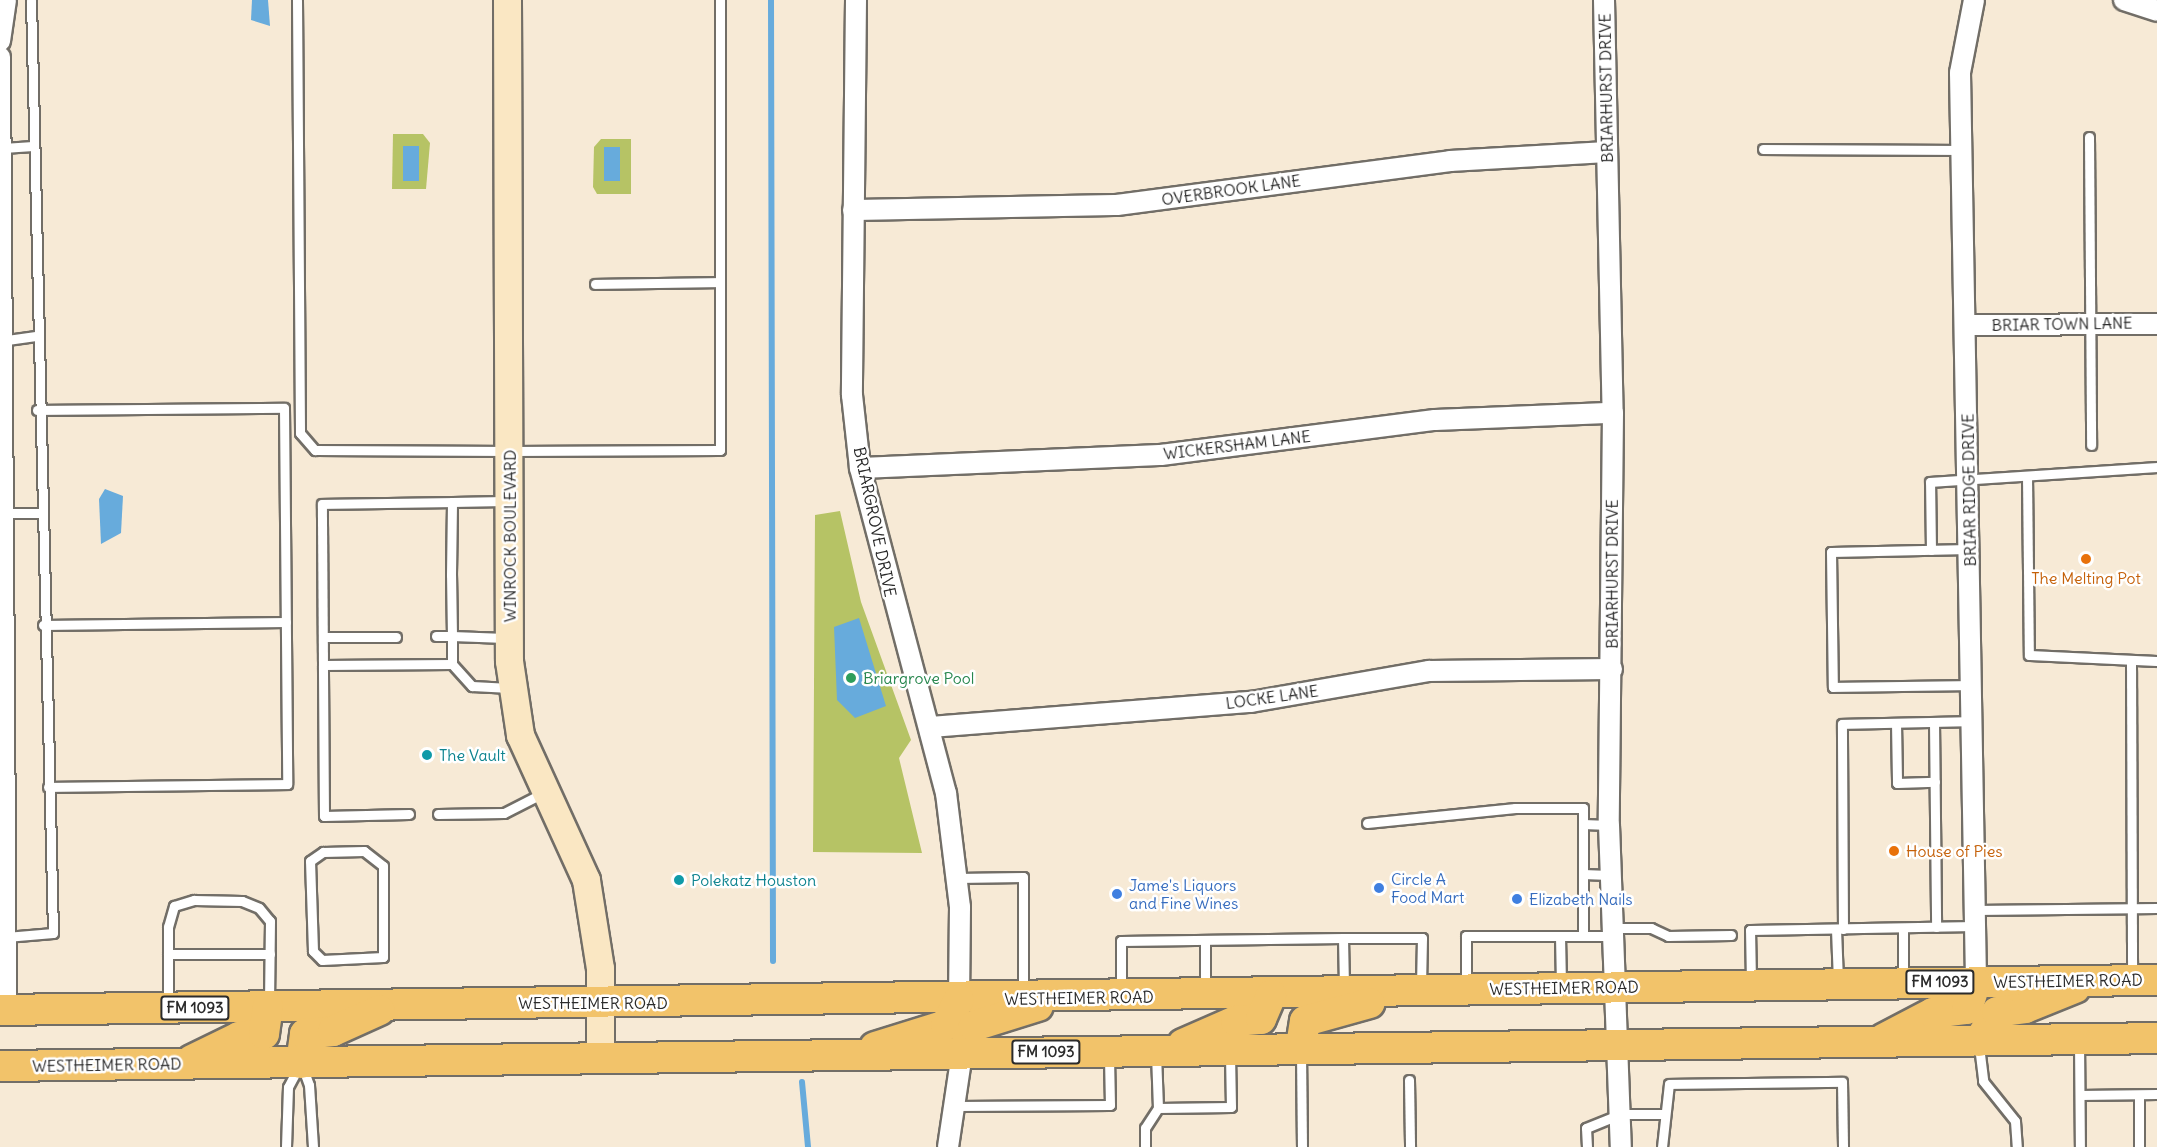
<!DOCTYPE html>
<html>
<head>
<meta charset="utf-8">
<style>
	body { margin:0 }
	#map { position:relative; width:2157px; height:1147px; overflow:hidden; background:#f7ead6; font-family:Delius,sans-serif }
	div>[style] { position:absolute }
	.green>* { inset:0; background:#b6c365 }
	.water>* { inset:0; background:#67abdc; transform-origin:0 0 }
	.stream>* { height:6px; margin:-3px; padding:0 3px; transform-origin:3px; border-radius:3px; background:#67abdc }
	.roads { filter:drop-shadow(2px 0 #726e67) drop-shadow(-2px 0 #726e67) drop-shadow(0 2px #726e67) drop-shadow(0 -2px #726e67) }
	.lane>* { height:9px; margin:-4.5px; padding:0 4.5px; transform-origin:4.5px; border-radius:4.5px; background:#fff }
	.street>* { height:20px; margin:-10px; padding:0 10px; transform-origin:10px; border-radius:10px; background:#fff }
	.secondary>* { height:27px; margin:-13.5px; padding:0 13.5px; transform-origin:13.5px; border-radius:13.5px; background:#fae7c3 }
	.primary>* { height:30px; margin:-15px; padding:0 15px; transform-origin:15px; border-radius:15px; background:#f2c36a }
	.dots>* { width:16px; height:16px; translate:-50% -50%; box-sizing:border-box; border:3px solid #fff; border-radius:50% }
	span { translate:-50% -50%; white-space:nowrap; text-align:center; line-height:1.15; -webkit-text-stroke:5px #fff; paint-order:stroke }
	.shield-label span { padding:2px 4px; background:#fff; border:2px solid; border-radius:4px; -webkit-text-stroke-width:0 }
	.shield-label { font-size:15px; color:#2b2b2b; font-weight:700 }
	.street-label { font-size:16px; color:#2b2b2b }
	.food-label { font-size:16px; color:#c56008 }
	.left { translate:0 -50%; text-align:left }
	.leisure-label { font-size:16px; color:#27864d }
	.culture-label { font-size:16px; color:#0d838f }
	.shop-label { font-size:16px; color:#366cbe }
</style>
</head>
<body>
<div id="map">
	<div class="green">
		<i style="clip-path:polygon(393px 134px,423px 134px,430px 143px,426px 189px,392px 189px)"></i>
		<i style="clip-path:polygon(601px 139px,631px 139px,631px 194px,597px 194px,593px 187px,594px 147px)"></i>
		<i style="clip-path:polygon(840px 511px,861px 602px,911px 740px,899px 758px,922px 853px,813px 852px,815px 515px)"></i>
	</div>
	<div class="water">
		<i style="clip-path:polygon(252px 0,268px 0,270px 26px,251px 20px)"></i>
		<i style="left:403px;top:146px;width:16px;height:35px"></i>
		<i style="left:604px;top:147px;width:16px;height:34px"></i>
		<i style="clip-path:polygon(105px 489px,123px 496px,121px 533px,101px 544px,99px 499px)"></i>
		<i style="clip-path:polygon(859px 618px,886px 706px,855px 718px,837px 700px,834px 627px)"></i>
	</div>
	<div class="stream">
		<i style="left:771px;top:0;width:961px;rotate:89.88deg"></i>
		<i style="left:802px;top:1082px;width:65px;rotate:84.7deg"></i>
	</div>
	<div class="roads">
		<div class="lane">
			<i style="left:297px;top:0;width:433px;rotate:89.6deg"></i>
			<i style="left:300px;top:433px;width:23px;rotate:49deg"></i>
			<i style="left:315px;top:450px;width:196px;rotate:0.3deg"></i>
			<i style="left:511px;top:451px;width:209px;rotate:-0.3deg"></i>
			<i style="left:720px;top:450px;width:450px;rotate:-90deg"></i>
			<i style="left:2089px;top:137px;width:308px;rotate:89.6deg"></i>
			<i style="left:3px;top:148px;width:30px;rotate:-4deg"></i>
			<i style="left:1763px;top:149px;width:199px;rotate:0.3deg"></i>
			<i style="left:595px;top:284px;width:125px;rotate:-0.9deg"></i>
			<i style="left:0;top:341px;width:36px;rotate:-8deg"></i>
			<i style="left:37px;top:410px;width:247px;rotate:-0.5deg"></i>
			<i style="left:284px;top:408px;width:376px;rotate:89.5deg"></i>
			<i style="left:287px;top:784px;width:239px;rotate:179.3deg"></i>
			<i style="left:2027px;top:476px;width:179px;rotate:89.4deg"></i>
			<i style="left:2029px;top:655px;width:128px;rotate:2.7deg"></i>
			<i style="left:5px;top:513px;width:34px"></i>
			<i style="left:1969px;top:549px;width:138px;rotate:178.8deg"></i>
			<i style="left:1831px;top:552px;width:135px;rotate:89.2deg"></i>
			<i style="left:1833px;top:687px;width:138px;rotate:-0.8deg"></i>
			<i style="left:1931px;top:550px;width:68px;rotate:-90.8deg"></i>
			<i style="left:1930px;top:482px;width:227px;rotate:-3.8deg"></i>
			<i style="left:43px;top:625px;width:243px;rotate:-0.7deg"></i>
			<i style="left:436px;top:636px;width:16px"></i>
			<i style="left:452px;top:636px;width:28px;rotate:90deg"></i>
			<i style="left:324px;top:637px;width:72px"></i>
			<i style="left:505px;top:638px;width:53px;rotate:-177.8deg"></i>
			<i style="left:452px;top:636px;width:61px;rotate:-90.9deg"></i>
			<i style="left:451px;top:575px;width:73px;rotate:-89.2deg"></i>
			<i style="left:452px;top:502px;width:53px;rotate:-1.1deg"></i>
			<i style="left:2131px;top:661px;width:316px;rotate:89.8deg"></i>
			<i style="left:323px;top:665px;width:161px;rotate:-90.4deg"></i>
			<i style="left:322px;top:504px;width:130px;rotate:-0.9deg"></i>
			<i style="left:1934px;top:722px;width:205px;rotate:89.4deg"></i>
			<i style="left:1896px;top:723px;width:60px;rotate:89deg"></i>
			<i style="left:1897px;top:783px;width:38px;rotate:-2deg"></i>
			<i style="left:409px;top:814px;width:85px;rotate:178.7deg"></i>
			<i style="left:324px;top:816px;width:151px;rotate:-90.4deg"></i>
			<i style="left:323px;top:665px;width:129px;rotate:-0.4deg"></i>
			<i style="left:452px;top:664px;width:30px;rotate:48deg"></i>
			<i style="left:472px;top:686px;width:38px;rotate:3deg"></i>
			<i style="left:438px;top:814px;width:66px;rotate:-0.9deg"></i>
			<i style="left:504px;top:813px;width:44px;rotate:-27.1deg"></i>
			<i style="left:1367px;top:823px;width:149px;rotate:-5.8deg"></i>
			<i style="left:1515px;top:808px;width:68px"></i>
			<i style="left:1583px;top:808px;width:128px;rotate:90deg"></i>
			<i style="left:1583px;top:824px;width:26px;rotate:2deg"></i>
			<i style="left:364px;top:851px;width:24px;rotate:38deg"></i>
			<i style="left:383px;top:866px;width:91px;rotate:90deg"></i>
			<i style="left:383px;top:957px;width:61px;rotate:177.2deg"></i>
			<i style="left:322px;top:960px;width:13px;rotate:-135deg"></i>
			<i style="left:313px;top:951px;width:90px;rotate:-91.9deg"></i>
			<i style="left:310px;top:861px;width:16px;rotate:-35deg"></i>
			<i style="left:323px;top:852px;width:41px;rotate:-1.4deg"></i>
			<i style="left:1583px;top:874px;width:26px;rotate:2deg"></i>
			<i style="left:957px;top:878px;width:66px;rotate:-0.9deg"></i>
			<i style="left:1023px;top:877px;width:115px;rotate:90deg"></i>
			<i style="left:1975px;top:910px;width:182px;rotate:-0.6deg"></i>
			<i style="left:1613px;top:928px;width:38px"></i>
			<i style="left:1651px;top:928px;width:19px;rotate:25deg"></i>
			<i style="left:1668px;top:936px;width:63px;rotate:-0.9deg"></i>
			<i style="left:1903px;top:928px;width:51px;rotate:90deg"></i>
			<i style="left:1836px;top:929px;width:51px;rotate:87.8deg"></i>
			<i style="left:1843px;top:929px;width:205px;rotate:-90.3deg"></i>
			<i style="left:1842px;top:724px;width:130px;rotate:-1.3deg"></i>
			<i style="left:1560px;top:936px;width:49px;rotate:88.8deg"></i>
			<i style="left:6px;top:937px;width:47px;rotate:-4.9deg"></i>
			<i style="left:53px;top:933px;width:933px;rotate:-91.35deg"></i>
			<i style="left:1343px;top:938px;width:49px;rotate:88.8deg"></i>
			<i style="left:1205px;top:940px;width:49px;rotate:90deg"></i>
			<i style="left:168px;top:954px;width:102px"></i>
			<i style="left:1751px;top:981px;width:51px;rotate:-91.1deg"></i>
			<i style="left:1750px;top:930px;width:225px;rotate:-1deg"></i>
			<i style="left:1466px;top:985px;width:49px;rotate:-90deg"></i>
			<i style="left:1466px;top:936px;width:144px"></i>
			<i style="left:1121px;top:989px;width:48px;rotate:-90deg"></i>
			<i style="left:1121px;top:941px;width:222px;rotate:-0.8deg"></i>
			<i style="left:1343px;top:938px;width:79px"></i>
			<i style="left:1422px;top:938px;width:48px;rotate:91.2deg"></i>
			<i style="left:168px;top:1005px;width:78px;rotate:-90deg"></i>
			<i style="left:168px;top:927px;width:22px;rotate:-74deg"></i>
			<i style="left:174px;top:906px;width:21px;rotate:-17deg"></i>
			<i style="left:194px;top:900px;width:48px;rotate:1.2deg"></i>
			<i style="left:242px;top:901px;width:18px;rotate:22deg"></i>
			<i style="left:259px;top:908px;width:17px;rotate:50deg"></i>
			<i style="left:270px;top:921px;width:80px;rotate:90.7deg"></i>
			<i style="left:2079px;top:1041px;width:106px;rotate:89.5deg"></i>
			<i style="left:1979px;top:1046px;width:35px;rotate:83deg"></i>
			<i style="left:1983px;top:1081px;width:51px;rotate:51.3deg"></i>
			<i style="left:2015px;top:1121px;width:26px;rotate:86deg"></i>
			<i style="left:1301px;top:1052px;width:95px;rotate:89.4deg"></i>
			<i style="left:1409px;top:1080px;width:67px;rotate:89.1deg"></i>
			<i style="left:2080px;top:1095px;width:77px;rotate:-0.7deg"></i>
			<i style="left:2139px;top:1095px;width:52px;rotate:90deg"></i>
			<i style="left:957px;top:1106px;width:153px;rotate:-0.4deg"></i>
			<i style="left:1110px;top:1105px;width:48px;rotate:-91.2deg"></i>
			<i style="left:1158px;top:1108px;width:73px;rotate:-0.8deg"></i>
			<i style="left:1231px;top:1107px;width:53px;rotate:-91.1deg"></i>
			<i style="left:286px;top:1147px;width:60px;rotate:-88.1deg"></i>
			<i style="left:288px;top:1087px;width:27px;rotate:-62deg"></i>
			<i style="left:301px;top:1063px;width:23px;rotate:70deg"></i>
			<i style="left:309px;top:1085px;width:62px;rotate:86.3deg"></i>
			<i style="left:1145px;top:1147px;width:19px;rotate:-90deg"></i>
			<i style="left:1145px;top:1128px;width:24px;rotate:-57deg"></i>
			<i style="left:1158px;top:1108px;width:54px;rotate:-92.1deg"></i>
			<i style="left:1587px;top:1147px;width:19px;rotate:-93deg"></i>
			<i style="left:1586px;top:1128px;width:37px;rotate:-22deg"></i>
			<i style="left:1620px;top:1114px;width:42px"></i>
			<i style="left:1662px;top:1147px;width:63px;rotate:-83.7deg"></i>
			<i style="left:1669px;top:1084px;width:173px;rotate:-0.7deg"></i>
			<i style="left:1842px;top:1082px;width:65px;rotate:89.1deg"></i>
		</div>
		<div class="street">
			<i style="left:856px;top:0;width:395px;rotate:90.6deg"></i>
			<i style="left:852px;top:395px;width:73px;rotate:83.7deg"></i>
			<i style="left:860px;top:468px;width:336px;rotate:75.2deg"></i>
			<i style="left:946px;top:793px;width:115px;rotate:83deg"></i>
			<i style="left:960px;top:907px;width:93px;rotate:90.6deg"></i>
			<i style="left:1604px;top:0;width:413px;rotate:88.8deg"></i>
			<i style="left:1613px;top:413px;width:412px;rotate:90.6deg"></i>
			<i style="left:1609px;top:825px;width:322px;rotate:87.9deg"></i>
			<i style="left:1974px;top:0;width:74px;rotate:100.9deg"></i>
			<i style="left:1960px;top:73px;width:909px;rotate:88.99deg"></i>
			<i style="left:2124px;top:0;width:35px;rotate:18deg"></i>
			<i style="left:0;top:41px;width:41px;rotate:-81.7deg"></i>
			<i style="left:0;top:57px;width:953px;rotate:89.64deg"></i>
			<i style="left:853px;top:210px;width:264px;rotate:-1.1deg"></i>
			<i style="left:1117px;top:205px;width:336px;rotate:-7.5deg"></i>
			<i style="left:1450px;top:161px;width:157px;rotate:-3.3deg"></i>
			<i style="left:1966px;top:325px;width:191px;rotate:-0.3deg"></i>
			<i style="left:860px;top:468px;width:301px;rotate:-2.5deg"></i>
			<i style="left:1161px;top:455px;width:276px;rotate:-7.3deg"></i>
			<i style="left:1435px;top:420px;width:178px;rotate:-2.3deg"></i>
			<i style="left:931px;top:727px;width:321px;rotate:-4.5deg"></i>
			<i style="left:1251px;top:702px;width:181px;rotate:-9.9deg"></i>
			<i style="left:1429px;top:671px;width:183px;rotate:-0.6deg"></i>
			<i style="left:948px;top:1147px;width:95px;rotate:-81.5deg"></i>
		</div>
		<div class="secondary">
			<i style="left:507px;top:0;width:661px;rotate:89.83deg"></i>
			<i style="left:509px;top:661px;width:75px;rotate:81.5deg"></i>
			<i style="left:520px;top:735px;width:159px;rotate:65.5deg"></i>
			<i style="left:586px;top:880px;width:89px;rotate:81deg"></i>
			<i style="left:600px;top:968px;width:88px;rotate:90deg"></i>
		</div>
		<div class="primary">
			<i style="left:0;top:1010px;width:2157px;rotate:-0.8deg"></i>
			<i style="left:1883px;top:1039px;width:56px;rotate:-27.5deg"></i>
			<i style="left:1933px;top:1013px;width:34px;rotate:-7deg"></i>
			<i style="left:1967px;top:1009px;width:28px;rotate:-72deg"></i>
			<i style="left:1979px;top:1041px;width:34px;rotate:-58deg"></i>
			<i style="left:1997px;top:1012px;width:28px;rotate:-8deg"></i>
			<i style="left:2025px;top:1008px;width:54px;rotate:-21.8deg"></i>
			<i style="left:1183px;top:1044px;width:58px;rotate:-23.5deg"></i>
			<i style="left:1236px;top:1021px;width:25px;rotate:-5deg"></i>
			<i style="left:1261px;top:1019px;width:26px;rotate:-67deg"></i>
			<i style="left:1301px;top:1046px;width:25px;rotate:-81deg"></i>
			<i style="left:1305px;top:1021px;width:67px;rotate:-15.5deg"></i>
			<i style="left:875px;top:1047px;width:74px;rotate:-17.2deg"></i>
			<i style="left:946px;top:1025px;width:28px;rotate:-63deg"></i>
			<i style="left:962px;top:1053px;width:30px;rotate:-66deg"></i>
			<i style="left:974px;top:1026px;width:67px;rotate:-17.4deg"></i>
			<i style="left:192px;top:1060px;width:52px;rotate:-26.1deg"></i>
			<i style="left:239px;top:1037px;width:25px;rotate:-7deg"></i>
			<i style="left:264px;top:1034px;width:28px;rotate:-82deg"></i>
			<i style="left:301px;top:1063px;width:29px;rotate:-82deg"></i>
			<i style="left:305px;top:1034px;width:28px;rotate:-6deg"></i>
			<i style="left:333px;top:1031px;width:51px;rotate:-24.1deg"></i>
			<i style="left:0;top:1066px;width:2157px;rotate:-0.74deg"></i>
		</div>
	</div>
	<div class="dots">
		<i style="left:2086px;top:559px;background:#e8710a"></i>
		<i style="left:851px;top:678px;background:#2e9e5b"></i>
		<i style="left:427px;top:755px;background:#0f9aa8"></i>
		<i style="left:1894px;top:851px;background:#e8710a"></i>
		<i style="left:679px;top:880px;background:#0f9aa8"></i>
		<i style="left:1379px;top:888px;background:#3f7fe0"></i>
		<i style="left:1117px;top:894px;background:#3f7fe0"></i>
		<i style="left:1517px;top:899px;background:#3f7fe0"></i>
	</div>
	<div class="shield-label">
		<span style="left:1940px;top:982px">FM 1093</span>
		<span style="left:195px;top:1008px">FM 1093</span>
		<span style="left:1046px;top:1052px">FM 1093</span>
	</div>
	<div class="street-label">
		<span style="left:1606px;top:88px;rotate:-91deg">BRIARHURST DRIVE</span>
		<span style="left:1231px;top:190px;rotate:-8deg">OVERBROOK LANE</span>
		<span style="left:2062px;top:324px;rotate:-1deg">BRIAR TOWN LANE</span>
		<span style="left:1237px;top:445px;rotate:-7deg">WICKERSHAM LANE</span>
		<span style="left:1969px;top:490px;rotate:-91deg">BRIAR RIDGE DRIVE</span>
		<span style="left:875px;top:522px;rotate:78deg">BRIARGROVE DRIVE</span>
		<span style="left:510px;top:536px;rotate:-90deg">WINROCK BOULEVARD</span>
		<span style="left:1612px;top:574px;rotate:-90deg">BRIARHURST DRIVE</span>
		<span style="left:1272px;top:697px;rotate:-8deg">LOCKE LANE</span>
		<span style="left:2068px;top:981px;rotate:-1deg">WESTHEIMER ROAD</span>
		<span style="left:1564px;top:988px;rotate:-1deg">WESTHEIMER ROAD</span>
		<span style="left:1079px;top:998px;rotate:-1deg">WESTHEIMER ROAD</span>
		<span style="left:593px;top:1003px">WESTHEIMER ROAD</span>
		<span style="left:107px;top:1065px;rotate:-1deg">WESTHEIMER ROAD</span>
	</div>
	<div class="food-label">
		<span style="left:2086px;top:578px">The Melting Pot</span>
		<span class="left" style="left:1906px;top:851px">House of Pies</span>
	</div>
	<div class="leisure-label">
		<span class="left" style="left:863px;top:678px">Briargrove Pool</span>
	</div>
	<div class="culture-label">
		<span class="left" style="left:439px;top:755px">The Vault</span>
		<span class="left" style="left:691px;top:880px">Polekatz Houston</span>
	</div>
	<div class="shop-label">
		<span class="left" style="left:1391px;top:888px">Circle A<br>Food Mart</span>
		<span class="left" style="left:1129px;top:894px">Jame's Liquors<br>and Fine Wines</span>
		<span class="left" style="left:1529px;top:899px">Elizabeth Nails</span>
	</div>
</div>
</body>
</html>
